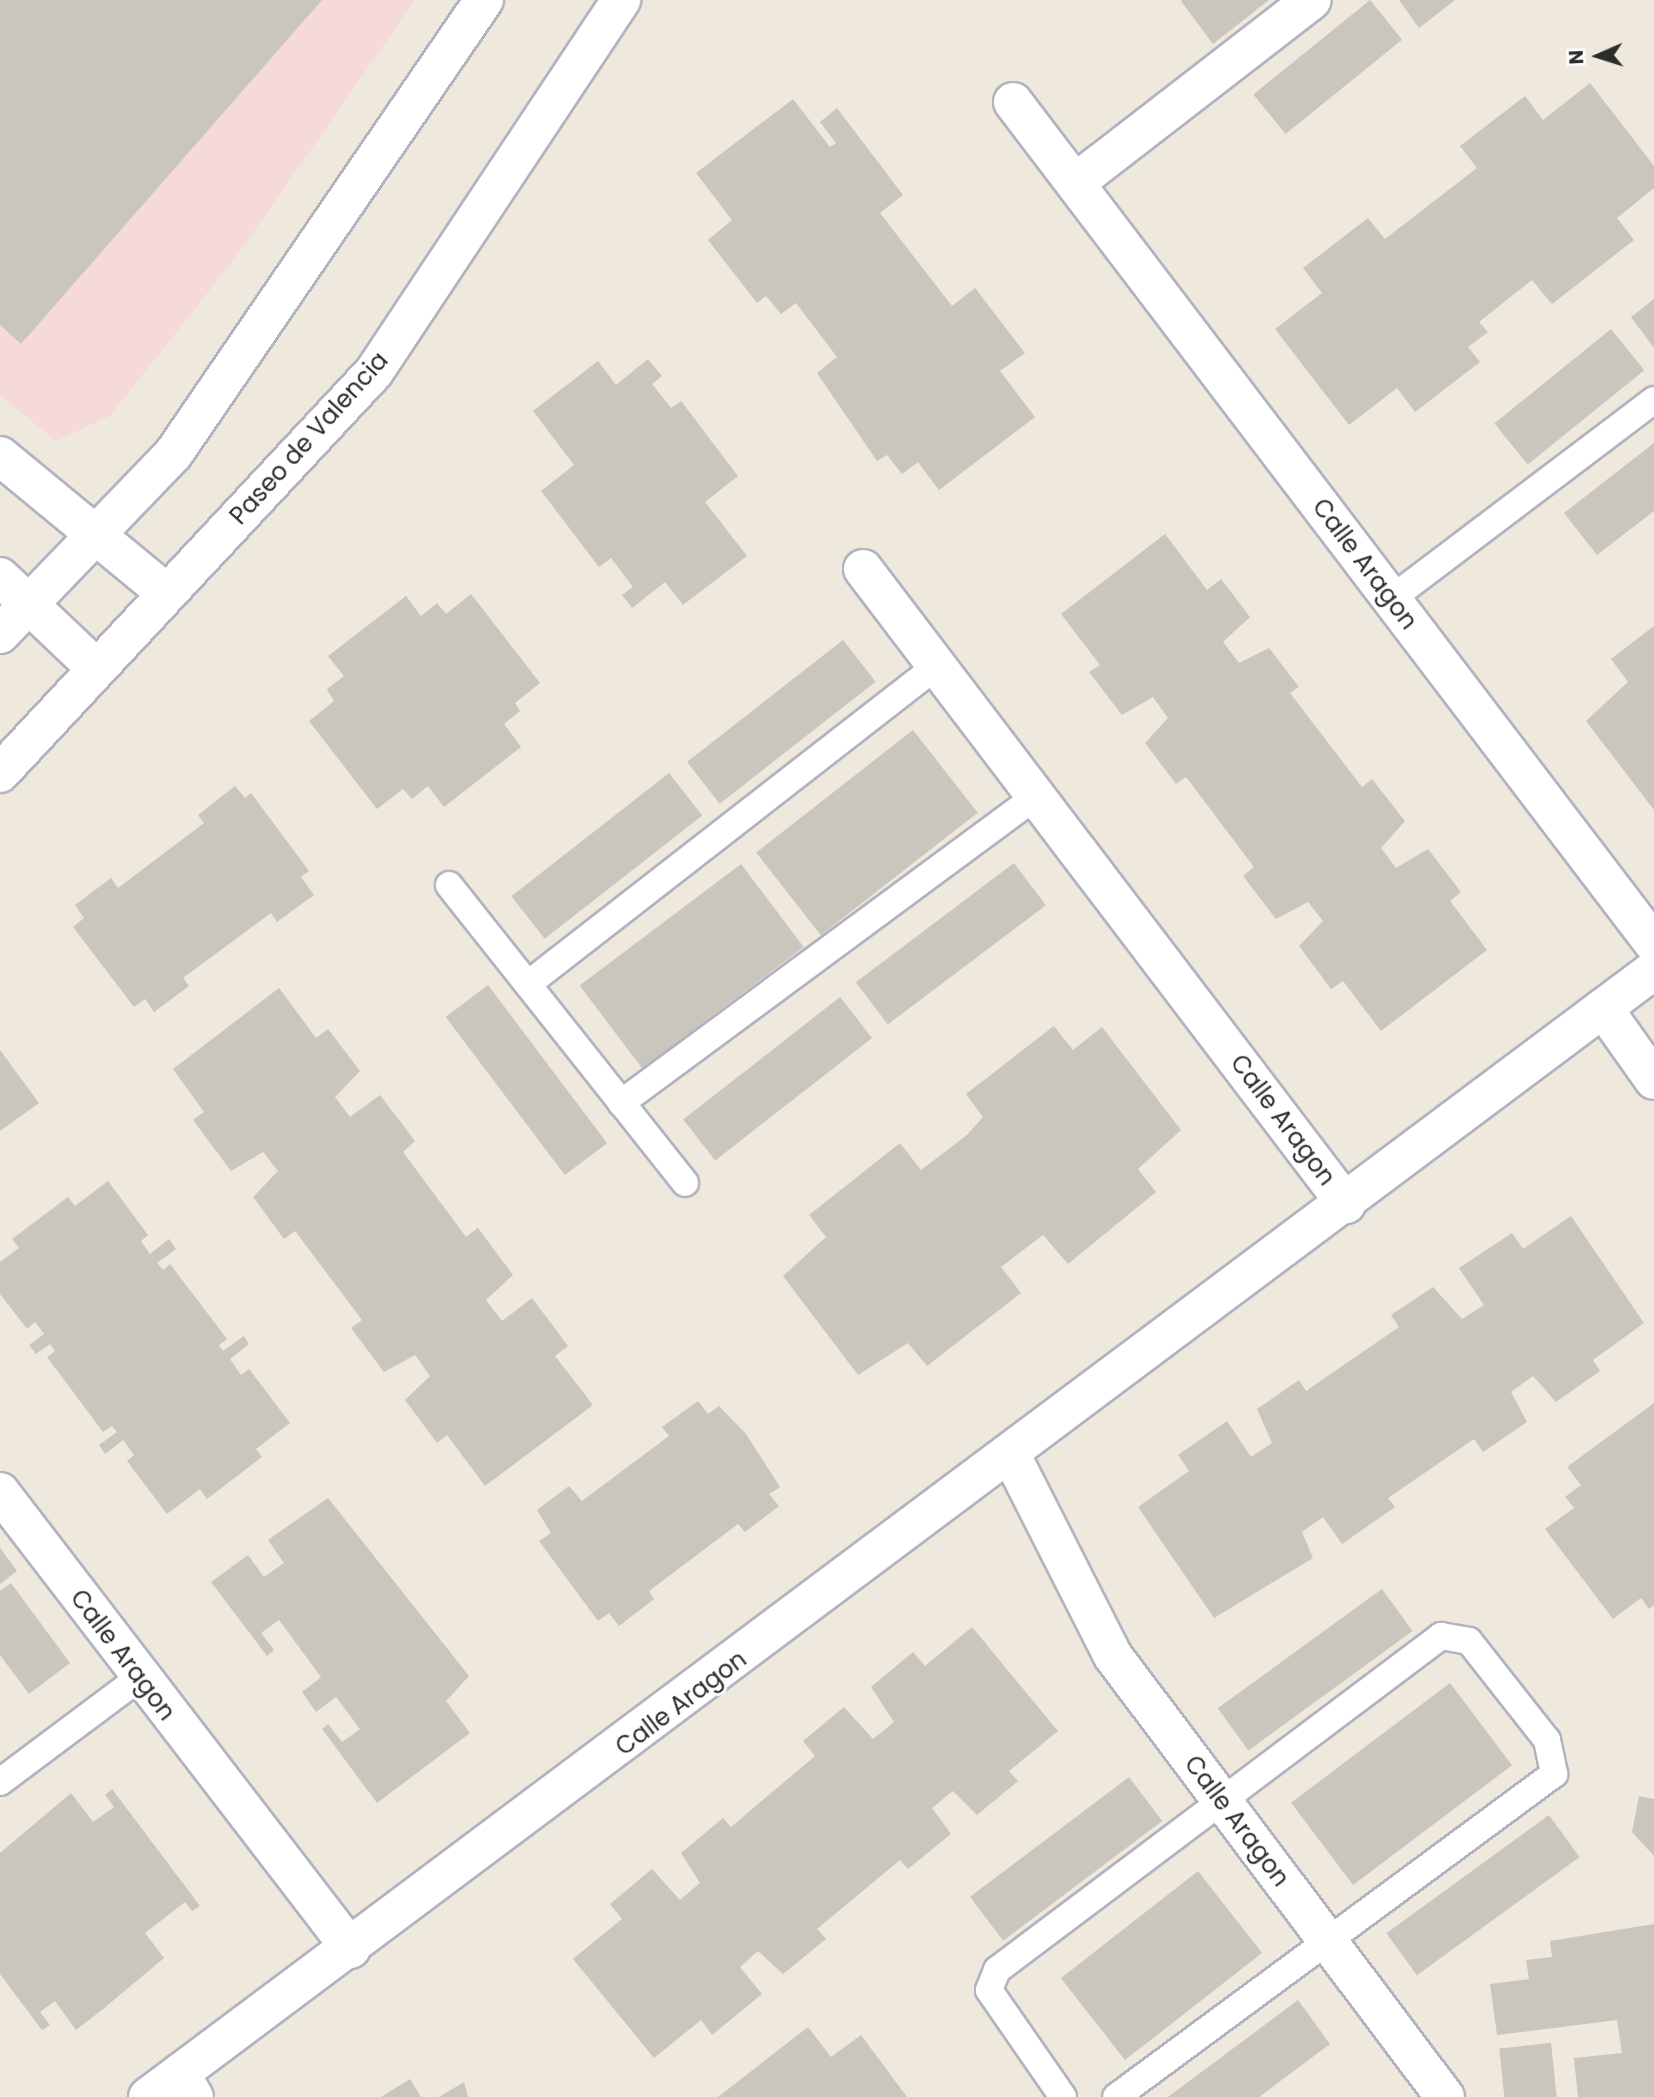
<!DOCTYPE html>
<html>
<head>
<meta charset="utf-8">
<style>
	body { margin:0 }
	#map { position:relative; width:1654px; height:2097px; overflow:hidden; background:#efe8dd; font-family:Poppins,sans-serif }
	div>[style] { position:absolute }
	.medical>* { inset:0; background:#f6dada }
	.building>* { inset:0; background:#cac5bd; transform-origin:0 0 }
	.roads { filter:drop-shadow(2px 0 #b1b3c1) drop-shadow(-2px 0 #b1b3c1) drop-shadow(0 2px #b1b3c1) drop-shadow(0 -2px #b1b3c1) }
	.service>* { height:26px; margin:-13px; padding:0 13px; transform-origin:13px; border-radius:13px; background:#fff }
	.minor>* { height:38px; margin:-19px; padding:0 19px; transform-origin:19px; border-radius:19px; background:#fff }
	.tertiary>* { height:38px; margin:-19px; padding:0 19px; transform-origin:19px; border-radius:19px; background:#fff }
	.secondary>* { height:38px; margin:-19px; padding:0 19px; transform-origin:19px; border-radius:19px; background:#fff }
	span { translate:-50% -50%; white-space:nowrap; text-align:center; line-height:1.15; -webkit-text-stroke:6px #fff; paint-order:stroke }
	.street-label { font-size:24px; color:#2c2c2c }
	.north { position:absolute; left:1563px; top:21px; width:70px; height:70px; -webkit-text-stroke:5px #fff; paint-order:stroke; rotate:267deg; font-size:19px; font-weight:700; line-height:28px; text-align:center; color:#2c2c2c }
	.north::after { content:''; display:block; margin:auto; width:24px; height:32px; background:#2c2c2c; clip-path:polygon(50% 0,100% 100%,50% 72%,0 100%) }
</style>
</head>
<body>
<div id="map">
	<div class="medical">
		<i style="clip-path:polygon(0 0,415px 0,239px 253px,110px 416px,56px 441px,0 395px)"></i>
	</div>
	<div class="building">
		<i style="clip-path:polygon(0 0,322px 0,21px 344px,0 325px)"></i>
		<i style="clip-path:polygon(1269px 0,1213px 44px,1181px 1px,1182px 0)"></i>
		<i style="left:1370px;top:0;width:51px;height:150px;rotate:51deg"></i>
		<i style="clip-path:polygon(1399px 0,1455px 0,1419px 28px)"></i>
		<i style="clip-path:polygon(1590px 83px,1654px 166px,1654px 188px,1617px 218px,1634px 240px,1552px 304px,1532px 280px,1479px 322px,1488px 332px,1468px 347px,1480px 362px,1415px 412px,1397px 388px,1349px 425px,1275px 329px,1322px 293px,1303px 268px,1368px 218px,1385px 239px,1477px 168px,1460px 146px,1525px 96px,1543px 120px)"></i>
		<i style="clip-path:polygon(793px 99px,830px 147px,836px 143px,820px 122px,837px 108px,903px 195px,880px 213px,952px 306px,975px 288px,1025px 353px,1000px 371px,1035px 417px,939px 490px,918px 462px,902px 474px,887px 455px,877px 461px,817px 373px,837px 357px,796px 303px,781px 314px,766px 296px,757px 303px,708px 240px,732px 220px,696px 173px)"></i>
		<i style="clip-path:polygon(1654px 299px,1654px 348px,1631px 317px)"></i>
		<i style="left:1611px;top:329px;width:53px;height:150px;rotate:51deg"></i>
		<i style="clip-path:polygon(648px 359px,662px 376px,652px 384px,671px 408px,681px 401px,738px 476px,705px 502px,747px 556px,683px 605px,665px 582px,632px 608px,622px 595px,633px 587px,611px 558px,599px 567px,541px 491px,574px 465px,533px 411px,598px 361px,616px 385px)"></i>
		<i style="clip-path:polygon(1654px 443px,1654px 511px,1597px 555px,1564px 513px)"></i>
		<i style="clip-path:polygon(1165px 534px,1207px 590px,1221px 579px,1250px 617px,1223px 642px,1239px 663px,1269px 648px,1299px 687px,1290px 693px,1362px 787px,1372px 779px,1405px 821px,1381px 848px,1396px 868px,1428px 849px,1461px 892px,1450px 901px,1487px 950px,1381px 1031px,1343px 981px,1331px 989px,1299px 946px,1323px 921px,1308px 902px,1276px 919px,1243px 876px,1254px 867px,1186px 777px,1176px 784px,1145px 743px,1168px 718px,1153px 697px,1122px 715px,1089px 672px,1100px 665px,1061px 614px)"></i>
		<i style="clip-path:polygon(471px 594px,540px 683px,515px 703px,520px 711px,504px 724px,521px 747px,444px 807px,428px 786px,412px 799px,403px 789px,377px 809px,309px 721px,334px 701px,327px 689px,344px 676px,328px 656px,406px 596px,421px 616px,437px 603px,446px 614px)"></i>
		<i style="clip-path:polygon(1654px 626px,1654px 810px,1586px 721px,1628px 682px,1611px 659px)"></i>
		<i style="left:843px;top:640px;width:53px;height:198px;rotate:52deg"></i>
		<i style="left:913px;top:730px;width:105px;height:199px;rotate:52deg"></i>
		<i style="left:669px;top:773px;width:54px;height:200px;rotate:52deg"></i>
		<i style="clip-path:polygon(235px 786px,245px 798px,251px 793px,309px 871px,301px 877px,314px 895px,277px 922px,271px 913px,183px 978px,189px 986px,154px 1012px,145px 999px,134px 1007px,73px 927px,84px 918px,75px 905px,111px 878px,118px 888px,204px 823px,198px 815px)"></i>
		<i style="left:1014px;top:863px;width:53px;height:198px;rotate:53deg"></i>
		<i style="left:741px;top:864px;width:104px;height:202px;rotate:53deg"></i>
		<i style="left:488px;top:985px;width:198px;height:53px;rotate:53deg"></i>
		<i style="clip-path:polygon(279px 988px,316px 1038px,328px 1029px,360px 1071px,335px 1097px,350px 1117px,380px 1095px,415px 1141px,403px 1152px,466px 1237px,478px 1228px,513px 1275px,486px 1300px,502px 1321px,532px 1298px,568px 1346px,555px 1356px,593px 1405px,485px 1486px,447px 1435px,437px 1443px,405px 1400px,430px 1376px,415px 1355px,384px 1372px,351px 1328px,362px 1320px,295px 1231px,284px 1239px,253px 1197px,278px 1171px,263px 1152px,231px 1171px,193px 1120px,204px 1112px,173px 1069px)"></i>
		<i style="left:840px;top:997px;width:52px;height:199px;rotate:52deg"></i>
		<i style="clip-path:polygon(1054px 1026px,1073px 1050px,1102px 1027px,1181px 1130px,1138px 1169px,1156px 1192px,1068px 1264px,1043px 1235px,1001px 1267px,1021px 1293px,927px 1366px,908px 1343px,858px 1375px,783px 1276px,826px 1237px,809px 1215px,900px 1143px,921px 1170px,967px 1135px,983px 1117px,966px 1094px)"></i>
		<i style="clip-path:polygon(0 1050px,39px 1103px,0 1131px)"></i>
		<i style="clip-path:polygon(108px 1181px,148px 1235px,141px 1241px,150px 1254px,169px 1239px,176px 1249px,157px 1263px,163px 1270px,170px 1264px,227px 1339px,219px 1345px,223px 1351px,244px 1336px,249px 1344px,230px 1359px,241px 1375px,249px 1369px,290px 1423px,256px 1449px,262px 1457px,207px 1499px,200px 1489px,167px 1514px,127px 1461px,134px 1455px,123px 1440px,105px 1454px,99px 1445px,117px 1432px,112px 1426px,103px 1432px,47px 1357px,55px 1351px,50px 1344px,36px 1354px,29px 1345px,44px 1334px,35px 1322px,27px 1329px,0 1294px,0 1262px,19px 1248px,12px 1239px,68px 1197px,75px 1206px)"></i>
		<i style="clip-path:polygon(1571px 1216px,1644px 1323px,1593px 1360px,1600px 1371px,1556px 1402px,1533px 1376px,1511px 1392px,1527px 1422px,1483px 1452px,1474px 1439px,1388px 1498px,1395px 1507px,1342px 1544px,1323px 1517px,1302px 1532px,1313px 1558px,1214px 1618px,1138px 1507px,1189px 1471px,1178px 1455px,1227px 1421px,1251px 1457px,1272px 1443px,1257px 1409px,1299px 1380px,1306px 1391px,1399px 1327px,1391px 1315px,1433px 1287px,1462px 1319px,1484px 1305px,1459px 1268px,1512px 1233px,1523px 1249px)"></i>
		<i style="clip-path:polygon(698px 1401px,708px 1414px,719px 1406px,746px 1434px,780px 1487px,769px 1494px,779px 1506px,745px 1532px,738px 1524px,649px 1591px,654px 1599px,619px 1626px,609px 1613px,598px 1621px,539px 1541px,551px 1533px,537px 1510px,569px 1486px,582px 1501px,669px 1436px,662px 1427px)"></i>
		<i style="clip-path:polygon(1654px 1403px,1654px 1605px,1649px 1609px,1641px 1598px,1613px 1619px,1545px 1529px,1574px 1508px,1565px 1497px,1581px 1485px,1567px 1467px)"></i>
		<i style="clip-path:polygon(328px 1498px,469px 1676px,446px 1701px,470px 1733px,377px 1803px,322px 1729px,328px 1724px,342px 1742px,360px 1729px,336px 1697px,316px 1712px,302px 1692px,321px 1677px,279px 1620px,261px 1633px,274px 1650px,267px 1656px,211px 1582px,248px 1555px,264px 1577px,284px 1563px,268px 1540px)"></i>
		<i style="clip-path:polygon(0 1548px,17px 1571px,0 1584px)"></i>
		<i style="clip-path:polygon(11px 1583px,70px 1663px,29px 1694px,0 1655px,0 1591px)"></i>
		<i style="left:1382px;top:1589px;width:52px;height:203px;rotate:54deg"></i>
		<i style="clip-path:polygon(972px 1627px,1058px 1731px,1009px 1771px,1018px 1781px,977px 1815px,953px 1791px,932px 1808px,951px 1834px,908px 1869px,900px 1860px,817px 1929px,826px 1939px,783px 1974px,758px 1951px,740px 1967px,762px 1994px,712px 2035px,701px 2020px,654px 2058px,573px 1959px,622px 1919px,610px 1904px,652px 1869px,680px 1900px,700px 1883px,681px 1853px,723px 1818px,731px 1827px,815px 1756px,803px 1741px,844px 1707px,873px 1739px,894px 1722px,871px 1687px,913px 1652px,925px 1666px)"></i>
		<i style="left:1450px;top:1683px;width:103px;height:199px;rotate:53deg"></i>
		<i style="left:1129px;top:1777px;width:55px;height:199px;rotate:53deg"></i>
		<i style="clip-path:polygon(112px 1789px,200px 1906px,192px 1911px,185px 1902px,145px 1933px,164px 1958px,103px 2009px,76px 2030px,55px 2001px,40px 2012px,50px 2025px,42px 2030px,0 1974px,0 1853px,71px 1793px,93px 1822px,114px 1807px,105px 1795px)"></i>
		<i style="clip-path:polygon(1639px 1796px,1654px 1799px,1654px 1856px,1632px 1832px)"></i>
		<i style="left:1549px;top:1815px;width:52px;height:201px;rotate:54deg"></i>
		<i style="left:1198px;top:1871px;width:104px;height:174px;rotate:52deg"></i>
		<i style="clip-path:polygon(1654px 1924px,1654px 2097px,1578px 2097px,1574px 2058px,1622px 2053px,1617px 2020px,1497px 2035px,1490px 1984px,1529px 1979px,1526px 1960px,1552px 1957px,1550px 1941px)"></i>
		<i style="clip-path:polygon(1298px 2000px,1330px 2044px,1259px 2097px,1168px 2097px)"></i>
		<i style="clip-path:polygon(808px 2027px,831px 2057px,861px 2035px,907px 2097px,718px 2097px)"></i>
		<i style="left:1551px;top:2043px;width:54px;height:52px;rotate:84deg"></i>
		<i style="clip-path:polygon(410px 2079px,421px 2097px,381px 2097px)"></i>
		<i style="clip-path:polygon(464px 2082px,468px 2097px,439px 2097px)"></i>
	</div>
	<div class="roads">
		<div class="service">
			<i style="left:1391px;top:599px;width:330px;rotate:-37.1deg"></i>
			<i style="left:449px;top:885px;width:380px;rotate:51.6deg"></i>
			<i style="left:528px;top:984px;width:521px;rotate:-37.9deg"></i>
			<i style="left:621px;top:1103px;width:520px;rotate:-36.47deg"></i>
			<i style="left:0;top:1782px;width:174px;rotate:-36.8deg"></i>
			<i style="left:1063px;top:2097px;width:130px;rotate:-124.7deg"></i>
			<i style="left:989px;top:1990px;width:22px;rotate:-68deg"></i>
			<i style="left:997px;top:1970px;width:556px;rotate:-36.95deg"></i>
			<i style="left:1441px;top:1636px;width:28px;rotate:10deg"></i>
			<i style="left:1469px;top:1641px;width:126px;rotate:51.8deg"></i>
			<i style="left:1547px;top:1740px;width:35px;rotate:78deg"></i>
			<i style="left:1554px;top:1774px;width:544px;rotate:143.59deg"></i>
		</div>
		<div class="minor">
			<i style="left:1013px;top:102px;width:1058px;rotate:52.72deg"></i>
			<i style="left:1075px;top:183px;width:299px;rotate:-37.7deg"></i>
			<i style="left:0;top:456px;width:215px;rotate:39.5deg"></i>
			<i style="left:863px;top:569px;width:798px;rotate:52.74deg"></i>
			<i style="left:0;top:577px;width:132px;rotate:43.5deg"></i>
			<i style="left:1603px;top:1008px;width:88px;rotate:54.7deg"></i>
			<i style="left:1012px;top:1457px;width:223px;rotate:63.1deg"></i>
			<i style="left:1113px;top:1656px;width:552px;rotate:53.03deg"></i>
			<i style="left:0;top:1492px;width:576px;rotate:52.47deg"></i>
			<i style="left:180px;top:2073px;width:28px;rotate:60deg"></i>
		</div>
		<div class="tertiary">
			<i style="left:148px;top:2097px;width:1881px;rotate:-36.81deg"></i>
		</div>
		<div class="secondary">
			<i style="left:0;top:634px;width:251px;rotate:-46.1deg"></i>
			<i style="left:174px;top:453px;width:549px;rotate:-55.62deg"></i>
			<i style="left:0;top:773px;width:548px;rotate:-47deg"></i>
			<i style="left:374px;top:372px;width:447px;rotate:-56.4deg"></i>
		</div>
	</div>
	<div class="street-label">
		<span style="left:309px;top:438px;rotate:-48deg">Paseo de Valencia</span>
		<span style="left:1365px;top:564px;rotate:53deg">Calle Aragon</span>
		<span style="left:1283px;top:1120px;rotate:53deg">Calle Aragon</span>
		<span style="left:123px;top:1655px;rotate:53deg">Calle Aragon</span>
		<span style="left:681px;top:1703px;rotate:-37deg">Calle Aragon</span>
		<span style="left:1237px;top:1821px;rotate:53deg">Calle Aragon</span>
	</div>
	<div class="north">N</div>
</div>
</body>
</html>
